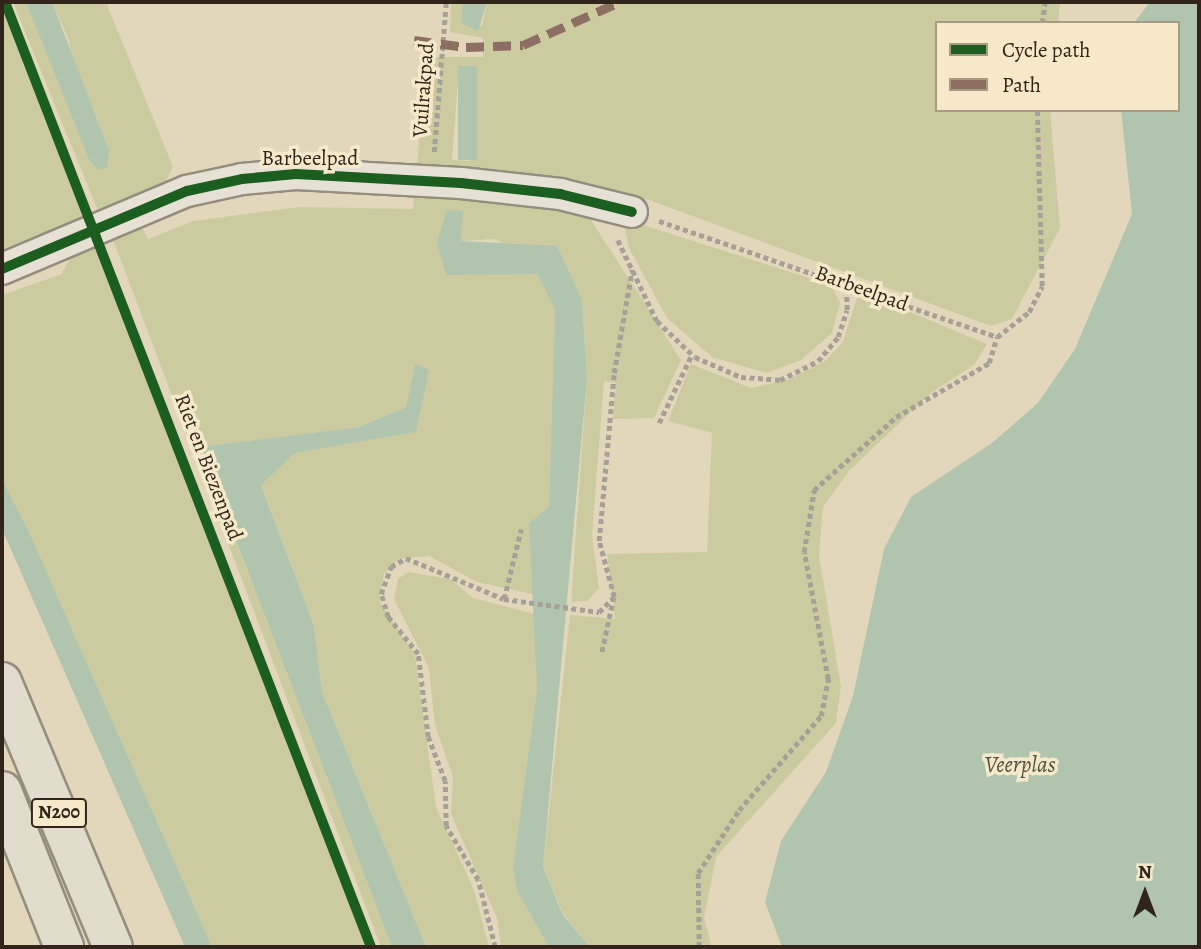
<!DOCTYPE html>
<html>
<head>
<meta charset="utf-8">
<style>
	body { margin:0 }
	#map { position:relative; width:1201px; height:949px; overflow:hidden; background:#e2d7bb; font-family:Alegreya,serif }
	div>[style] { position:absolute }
	.green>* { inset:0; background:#cccba0 }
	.water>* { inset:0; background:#b0c4ae; transform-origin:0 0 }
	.path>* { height:4.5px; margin-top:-2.25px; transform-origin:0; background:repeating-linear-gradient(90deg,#a6a196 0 5px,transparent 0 8.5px) }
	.roads { filter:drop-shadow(2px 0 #958d7d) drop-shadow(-2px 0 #958d7d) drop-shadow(0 2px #958d7d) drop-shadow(0 -2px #958d7d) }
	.street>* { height:30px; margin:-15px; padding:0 15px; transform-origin:15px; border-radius:15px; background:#e6e1d4 }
	.primary>* { height:38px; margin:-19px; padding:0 19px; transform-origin:19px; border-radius:19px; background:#e2dccc }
	.quiet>* { height:9px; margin-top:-4.5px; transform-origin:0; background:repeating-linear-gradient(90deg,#8d6e63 0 18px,transparent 0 27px) }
	.cycleway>* { height:10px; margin:-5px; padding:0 5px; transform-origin:5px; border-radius:5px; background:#1b5e20 }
	span { translate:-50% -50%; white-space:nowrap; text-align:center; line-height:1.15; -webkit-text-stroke:7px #f6e9c9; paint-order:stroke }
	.shield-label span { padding:2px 5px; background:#f6e9c9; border:2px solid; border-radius:5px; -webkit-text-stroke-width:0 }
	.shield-label { font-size:19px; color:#31251b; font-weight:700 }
	.street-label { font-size:21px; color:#31251b }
	.water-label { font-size:23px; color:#515245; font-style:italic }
	.frame { position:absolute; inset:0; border:4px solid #31251b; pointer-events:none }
	.legend { position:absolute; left:935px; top:21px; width:245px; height:91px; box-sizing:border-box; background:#f6e9c9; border:2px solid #a79b83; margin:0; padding:9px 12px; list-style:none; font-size:21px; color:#31251b }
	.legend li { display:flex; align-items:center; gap:14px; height:35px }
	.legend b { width:35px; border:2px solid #a79b83 }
	.north { position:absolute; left:1110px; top:858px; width:70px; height:70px; -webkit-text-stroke:5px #f6e9c9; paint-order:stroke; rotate:0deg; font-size:19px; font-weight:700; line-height:28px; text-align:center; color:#31251b }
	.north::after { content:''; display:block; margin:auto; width:24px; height:32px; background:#31251b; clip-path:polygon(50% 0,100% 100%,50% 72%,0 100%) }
</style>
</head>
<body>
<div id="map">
	<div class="green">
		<i style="clip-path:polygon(13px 2px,26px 2px,98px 170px,68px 38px,52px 2px,106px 2px,173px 167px,165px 182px,98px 211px)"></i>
		<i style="clip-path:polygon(evenodd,451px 2px,463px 2px,461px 23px,482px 26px,487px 2px,1060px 2px,1058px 23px,937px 23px,937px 110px,1050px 110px,1060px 228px,1012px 319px,991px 326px,649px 200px,599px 186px,417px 166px,425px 57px,483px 57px,483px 38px,450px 32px,451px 2px,459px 66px,470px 160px,469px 161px,452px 160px,459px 66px)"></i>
		<i style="clip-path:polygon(2px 7px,83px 218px,2px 249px)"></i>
		<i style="clip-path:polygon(414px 193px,584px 209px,681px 360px,654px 418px,613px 419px,616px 383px,604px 381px,592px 535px,599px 588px,587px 601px,571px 602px,587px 378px,582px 300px,496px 239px,461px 241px,446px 274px,537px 274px,555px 309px,549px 508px,529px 523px,536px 595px,477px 582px,429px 556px,398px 559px,384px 574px,379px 601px,415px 655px,436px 807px,474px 890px,489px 947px,426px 947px,322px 692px,314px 626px,261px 484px,295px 453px,416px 432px,415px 364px,406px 407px,359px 427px,200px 448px,392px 947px,381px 947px,112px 237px,141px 225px,148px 239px,193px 221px,299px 207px,413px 209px)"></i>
		<i style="clip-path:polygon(634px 222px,831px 285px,840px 303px,832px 333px,801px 360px,767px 373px,712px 357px,667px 318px,629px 248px,624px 224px)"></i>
		<i style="clip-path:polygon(97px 243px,205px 522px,366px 947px,212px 947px,2px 480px,2px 295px,62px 274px,72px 254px)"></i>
		<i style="clip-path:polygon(859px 291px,987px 344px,974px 365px,932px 392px,849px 471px,823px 507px,819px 556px,841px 686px,836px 723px,716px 857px,704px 918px,712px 947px,590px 947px,564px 915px,543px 867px,570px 615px,615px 619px,607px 554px,707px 552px,712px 433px,668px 421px,691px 364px,751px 388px,788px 380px,825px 361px,843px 342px)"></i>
		<i style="clip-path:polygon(408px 572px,450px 579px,473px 598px,535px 614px,537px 689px,513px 867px,517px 891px,549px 947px,501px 947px,497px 918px,451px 814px,453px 777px,435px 725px,429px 668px,394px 599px,398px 579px)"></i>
	</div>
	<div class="water">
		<i style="clip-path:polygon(26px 2px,52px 2px,109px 151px,107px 168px,98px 170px,89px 159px)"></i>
		<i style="clip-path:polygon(463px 2px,487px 2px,478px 31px,461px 23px)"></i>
		<i style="clip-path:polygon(1150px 2px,1199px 2px,1199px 947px,782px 947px,765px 902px,781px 841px,826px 772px,853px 696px,884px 549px,911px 497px,992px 443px,1038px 403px,1075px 349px,1132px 214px,1121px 110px,1178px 110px,1178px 23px,1134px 23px)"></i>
		<i style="left:458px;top:66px;width:19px;height:94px"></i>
		<i style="clip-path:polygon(447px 210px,463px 211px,461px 241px,557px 246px,582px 300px,587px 378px,543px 867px,563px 915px,590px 947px,549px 947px,517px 891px,513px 867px,537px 689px,529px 523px,549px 507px,555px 309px,537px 274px,446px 275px,437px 242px)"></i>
		<i style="clip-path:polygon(415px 364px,429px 370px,416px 432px,295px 453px,261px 485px,314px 626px,322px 692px,426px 947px,392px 947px,200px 447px,359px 427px,406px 407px)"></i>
		<i style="clip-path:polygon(2px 480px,27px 528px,212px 947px,185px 947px,2px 529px)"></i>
	</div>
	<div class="path">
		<i style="left:1042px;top:23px;width:21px;rotate:-82deg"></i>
		<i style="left:434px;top:152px;width:150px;rotate:-85.4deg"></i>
		<i style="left:659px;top:221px;width:357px;rotate:18.9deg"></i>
		<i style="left:997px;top:337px;width:41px;rotate:-38deg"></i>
		<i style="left:1029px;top:312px;width:29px;rotate:-63deg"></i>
		<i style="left:1042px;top:286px;width:176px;rotate:-91.6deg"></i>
		<i style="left:618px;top:240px;width:90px;rotate:64.3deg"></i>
		<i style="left:657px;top:321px;width:52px;rotate:43.5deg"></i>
		<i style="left:695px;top:357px;width:50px;rotate:23.5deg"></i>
		<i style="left:741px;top:377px;width:39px;rotate:4deg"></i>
		<i style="left:780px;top:380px;width:42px;rotate:-26.6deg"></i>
		<i style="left:818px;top:361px;width:31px;rotate:-50deg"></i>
		<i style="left:838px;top:337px;width:28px;rotate:-72deg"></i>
		<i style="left:847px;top:310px;width:29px;rotate:-92deg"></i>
		<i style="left:659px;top:423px;width:76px;rotate:-64.4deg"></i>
		<i style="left:614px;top:597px;width:58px;rotate:-105deg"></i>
		<i style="left:599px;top:541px;width:169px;rotate:-84.9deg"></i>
		<i style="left:614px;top:373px;width:105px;rotate:-80.1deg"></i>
		<i style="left:504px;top:599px;width:96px;rotate:7.8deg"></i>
		<i style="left:599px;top:612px;width:21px;rotate:-45deg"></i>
		<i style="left:614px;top:597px;width:57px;rotate:102.1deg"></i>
		<i style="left:495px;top:947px;width:69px;rotate:-104.2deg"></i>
		<i style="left:478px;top:880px;width:63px;rotate:-120.7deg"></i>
		<i style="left:446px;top:826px;width:45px;rotate:-91.3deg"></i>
		<i style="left:445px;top:781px;width:47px;rotate:-111.1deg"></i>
		<i style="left:428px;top:737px;width:84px;rotate:-96.9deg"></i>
		<i style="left:418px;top:654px;width:48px;rotate:-129deg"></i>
		<i style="left:388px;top:617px;width:24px;rotate:-107deg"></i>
		<i style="left:381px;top:594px;width:29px;rotate:-70deg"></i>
		<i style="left:391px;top:567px;width:17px;rotate:-31deg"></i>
		<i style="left:406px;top:558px;width:106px;rotate:22.7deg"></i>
		<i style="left:504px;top:599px;width:72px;rotate:-76.3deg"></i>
		<i style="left:699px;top:947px;width:74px;rotate:-90.8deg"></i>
		<i style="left:698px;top:873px;width:75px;rotate:-56.9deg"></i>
		<i style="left:739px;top:810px;width:125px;rotate:-48.9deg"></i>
		<i style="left:821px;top:716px;width:38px;rotate:-79deg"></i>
		<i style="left:828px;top:679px;width:129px;rotate:-100.7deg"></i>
		<i style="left:804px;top:552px;width:63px;rotate:-80.8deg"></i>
		<i style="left:814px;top:490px;width:110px;rotate:-41.7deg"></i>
		<i style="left:896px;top:417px;width:108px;rotate:-30.1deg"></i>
		<i style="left:989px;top:363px;width:27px;rotate:-73deg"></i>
	</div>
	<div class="roads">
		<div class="street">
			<i style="left:2px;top:269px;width:201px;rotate:-22.9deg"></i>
			<i style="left:187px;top:191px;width:56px;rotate:-12.3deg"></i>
			<i style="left:242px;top:179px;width:54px;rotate:-5.3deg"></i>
			<i style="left:296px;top:174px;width:165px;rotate:3.1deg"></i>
			<i style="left:461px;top:183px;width:100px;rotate:6.3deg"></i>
			<i style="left:560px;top:194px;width:74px;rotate:14deg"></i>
		</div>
		<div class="primary">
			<i style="left:2px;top:682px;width:287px;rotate:67.3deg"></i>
			<i style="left:2px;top:791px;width:168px;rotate:68.3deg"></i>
		</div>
	</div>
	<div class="quiet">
		<i style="left:414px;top:40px;width:52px;rotate:7.7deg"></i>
		<i style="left:466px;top:47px;width:57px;rotate:-2deg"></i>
		<i style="left:523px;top:45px;width:101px;rotate:-24deg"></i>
	</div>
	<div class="cycleway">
		<i style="left:5px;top:2px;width:1013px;rotate:68.83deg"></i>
		<i style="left:2px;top:269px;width:201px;rotate:-22.9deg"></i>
		<i style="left:187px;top:191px;width:56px;rotate:-12.3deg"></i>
		<i style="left:242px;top:179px;width:54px;rotate:-5.3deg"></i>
		<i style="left:296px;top:174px;width:165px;rotate:3.1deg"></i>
		<i style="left:461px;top:183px;width:100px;rotate:6.3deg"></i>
		<i style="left:560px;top:194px;width:74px;rotate:14deg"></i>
	</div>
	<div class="shield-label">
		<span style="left:59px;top:813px">N200</span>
	</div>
	<div class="street-label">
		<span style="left:423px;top:90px;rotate:-86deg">Vuilrakpad</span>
		<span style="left:310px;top:158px">Barbeelpad</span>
		<span style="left:862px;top:288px;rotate:20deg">Barbeelpad</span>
		<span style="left:209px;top:467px;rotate:69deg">Riet en Biezenpad</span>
	</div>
	<div class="water-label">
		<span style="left:1020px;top:765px">Veerplas</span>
	</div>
	<div class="frame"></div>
	<ul class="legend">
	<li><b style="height:9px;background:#1b5e20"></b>Cycle path</li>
	<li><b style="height:9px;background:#8d6e63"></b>Path</li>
	</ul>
	<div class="north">N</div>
</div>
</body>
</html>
